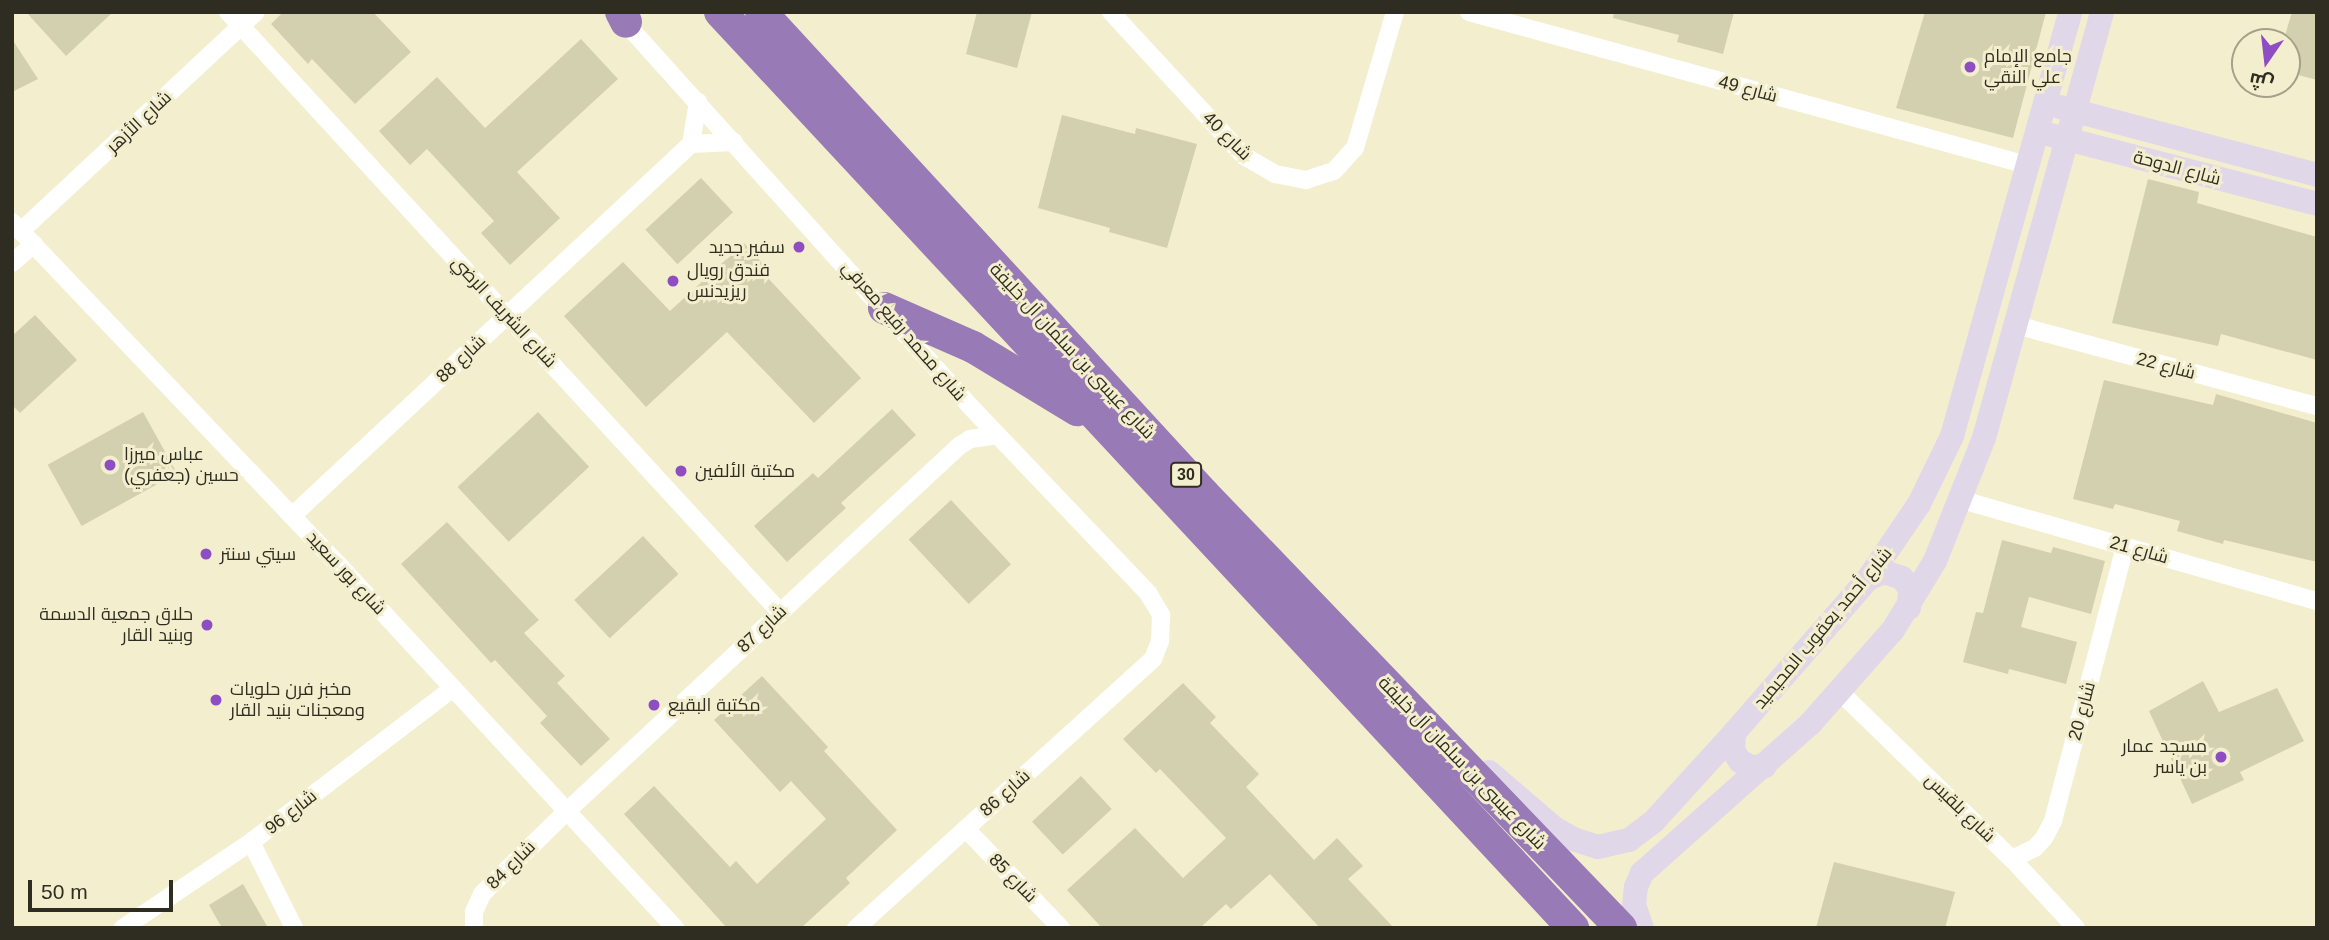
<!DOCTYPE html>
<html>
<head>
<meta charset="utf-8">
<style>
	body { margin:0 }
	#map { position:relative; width:2329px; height:940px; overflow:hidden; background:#f3efce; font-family:Arial,Cairo,sans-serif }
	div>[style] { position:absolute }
	.building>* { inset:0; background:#d3d0af; transform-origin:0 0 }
	.street>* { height:18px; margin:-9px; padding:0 9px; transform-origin:9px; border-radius:9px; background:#fff }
	.secondary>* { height:24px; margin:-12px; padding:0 12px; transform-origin:12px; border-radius:12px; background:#e0d7e9 }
	.highway>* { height:32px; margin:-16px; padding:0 16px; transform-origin:16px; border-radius:16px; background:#987ab6 }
	.dots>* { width:19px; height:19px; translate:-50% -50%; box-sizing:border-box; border:4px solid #f3efce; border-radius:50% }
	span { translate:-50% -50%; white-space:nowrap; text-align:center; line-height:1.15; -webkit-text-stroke:6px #f3efce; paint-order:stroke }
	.shield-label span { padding:2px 5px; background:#f3efce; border:2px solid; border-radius:5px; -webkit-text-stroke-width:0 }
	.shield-label { font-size:16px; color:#2f2d21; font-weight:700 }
	.poi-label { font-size:18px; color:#2f2d21 }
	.left { translate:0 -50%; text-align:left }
	.right { translate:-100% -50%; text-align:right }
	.street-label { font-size:18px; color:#2f2d21 }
	.frame { position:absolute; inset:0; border:14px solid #2f2d21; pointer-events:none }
	.north { position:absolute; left:2231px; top:28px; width:70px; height:70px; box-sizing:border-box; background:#f3efce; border:2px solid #a5a189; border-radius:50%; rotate:194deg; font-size:19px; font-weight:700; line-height:28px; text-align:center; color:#2f2d21 }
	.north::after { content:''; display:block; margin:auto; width:24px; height:32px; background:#8e4dc2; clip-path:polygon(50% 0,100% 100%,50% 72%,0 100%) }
	.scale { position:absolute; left:28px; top:880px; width:145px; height:32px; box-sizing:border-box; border:4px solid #2f2d21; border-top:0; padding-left:9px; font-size:21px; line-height:24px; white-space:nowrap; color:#2f2d21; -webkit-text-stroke:5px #f3efce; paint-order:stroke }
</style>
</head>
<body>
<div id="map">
	<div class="building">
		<i style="clip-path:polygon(26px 12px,113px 12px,66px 56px)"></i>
		<i style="clip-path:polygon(283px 12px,373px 12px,411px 52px,355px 104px,312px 59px,308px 64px,271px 24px)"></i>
		<i style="clip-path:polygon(977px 12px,1032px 12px,1017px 68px,966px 54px)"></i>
		<i style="clip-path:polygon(1614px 12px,1734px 12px,1723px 54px,1677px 42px,1679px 35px,1613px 18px)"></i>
		<i style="clip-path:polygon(1925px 12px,2046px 12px,2013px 138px,1896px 108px)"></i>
		<i style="clip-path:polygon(2292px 12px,2317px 12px,2317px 80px,2287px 72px,2287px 42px,2283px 42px)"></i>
		<i style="clip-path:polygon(12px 39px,38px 79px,12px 92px)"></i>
		<i style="clip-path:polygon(581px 39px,618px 79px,517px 172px,560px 218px,510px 265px,481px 233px,494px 221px,427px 149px,410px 165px,379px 131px,437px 77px,485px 128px)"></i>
		<i style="clip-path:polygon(1062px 115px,1135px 134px,1136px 128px,1197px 144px,1167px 248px,1109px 232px,1110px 228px,1038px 208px)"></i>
		<i style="left:701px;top:178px;width:47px;height:76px;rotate:47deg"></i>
		<i style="clip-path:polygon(2148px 179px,2199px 192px,2197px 203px,2317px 237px,2317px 360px,2221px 334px,2218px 346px,2112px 323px)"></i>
		<i style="clip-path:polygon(744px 243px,771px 273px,767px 277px,861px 378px,814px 423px,727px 332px,646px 407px,564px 316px,623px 262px,670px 311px)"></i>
		<i style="clip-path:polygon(35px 315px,77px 360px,20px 413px,12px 405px,12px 336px)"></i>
		<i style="clip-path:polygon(2104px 380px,2213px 405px,2216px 394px,2317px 423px,2317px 562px,2224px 540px,2223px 544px,2177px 531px,2180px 521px,2115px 504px,2113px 509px,2073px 499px)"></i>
		<i style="clip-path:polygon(892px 409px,916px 435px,841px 503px,846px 508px,787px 562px,754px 526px,813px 473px,818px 478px)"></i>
		<i style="left:143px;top:412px;width:70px;height:109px;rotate:61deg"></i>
		<i style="left:538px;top:412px;width:75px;height:110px;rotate:47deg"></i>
		<i style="left:951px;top:500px;width:88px;height:58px;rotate:47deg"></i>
		<i style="clip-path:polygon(447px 522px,539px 620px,524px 633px,565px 676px,557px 683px,610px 739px,581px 766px,540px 723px,547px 716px,495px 660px,491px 663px,401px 564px)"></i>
		<i style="left:643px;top:536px;width:52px;height:94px;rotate:47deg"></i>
		<i style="clip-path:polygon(2002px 540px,2051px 553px,2053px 547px,2105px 561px,2091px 614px,2029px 597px,2021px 627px,2077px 642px,2066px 684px,2009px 669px,2008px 674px,1963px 662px,1976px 612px,1983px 613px)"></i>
		<i style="clip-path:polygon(762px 676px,828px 747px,824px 751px,897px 830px,846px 878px,850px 883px,801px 928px,727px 928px,624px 814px,654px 786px,730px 867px,736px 861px,757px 884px,826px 819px,791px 781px,780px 792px,714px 720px)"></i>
		<i style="clip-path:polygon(2203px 681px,2219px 712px,2277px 688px,2304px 741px,2240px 772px,2244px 780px,2192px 804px,2149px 711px)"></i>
		<i style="clip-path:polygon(1183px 683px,1216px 717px,1210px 723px,1259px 774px,1246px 787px,1314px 860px,1337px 838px,1363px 866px,1348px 879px,1394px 928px,1320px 928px,1270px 874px,1231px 909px,1226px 904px,1200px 928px,1102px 928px,1067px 890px,1135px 828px,1183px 878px,1226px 838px,1160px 769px,1156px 773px,1123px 739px)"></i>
		<i style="left:1081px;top:776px;width:45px;height:67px;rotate:47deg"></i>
		<i style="clip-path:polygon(1834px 862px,1955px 892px,1945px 928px,1816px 928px)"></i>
		<i style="clip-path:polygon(243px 884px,268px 928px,222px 928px,209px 905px)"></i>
	</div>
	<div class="street">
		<i style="left:228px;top:12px;width:815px;rotate:47.39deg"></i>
		<i style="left:1111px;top:12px;width:196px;rotate:47.3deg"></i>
		<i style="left:1244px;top:156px;width:36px;rotate:30deg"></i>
		<i style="left:1275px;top:174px;width:32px;rotate:11deg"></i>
		<i style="left:1306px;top:180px;width:29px;rotate:-18deg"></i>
		<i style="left:1334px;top:171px;width:31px;rotate:-48deg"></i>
		<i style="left:1355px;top:148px;width:142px;rotate:-73.6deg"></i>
		<i style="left:1469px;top:12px;width:579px;rotate:15.33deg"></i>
		<i style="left:620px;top:17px;width:522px;rotate:48.03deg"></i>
		<i style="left:969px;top:405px;width:260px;rotate:46.4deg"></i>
		<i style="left:1148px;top:593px;width:26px;rotate:59deg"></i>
		<i style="left:1161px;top:615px;width:26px;rotate:92deg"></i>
		<i style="left:1160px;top:641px;width:19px;rotate:111deg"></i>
		<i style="left:1153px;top:659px;width:401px;rotate:137.8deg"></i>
		<i style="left:691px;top:144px;width:43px;rotate:-2.7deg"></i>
		<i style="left:12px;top:222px;width:472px;rotate:46.4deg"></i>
		<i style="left:338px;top:564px;width:496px;rotate:47.2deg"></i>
		<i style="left:21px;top:231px;width:321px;rotate:-43deg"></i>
		<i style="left:12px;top:263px;width:29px;rotate:-41deg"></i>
		<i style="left:2016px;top:325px;width:312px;rotate:15.1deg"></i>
		<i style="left:1962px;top:500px;width:369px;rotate:15.9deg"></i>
		<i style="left:292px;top:516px;width:546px;rotate:-42.99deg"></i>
		<i style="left:691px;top:144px;width:43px;rotate:-80.5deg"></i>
		<i style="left:1839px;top:691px;width:241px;rotate:44.2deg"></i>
		<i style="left:2012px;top:859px;width:94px;rotate:47.2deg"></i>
		<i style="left:966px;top:829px;width:137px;rotate:46.2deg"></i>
		<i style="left:251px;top:842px;width:96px;rotate:63.4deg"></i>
		<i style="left:2012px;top:859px;width:25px;rotate:-26deg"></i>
		<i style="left:2035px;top:848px;width:13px;rotate:-48deg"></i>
		<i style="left:2044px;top:838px;width:19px;rotate:-62deg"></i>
		<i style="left:2053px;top:821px;width:284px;rotate:-75.3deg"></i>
		<i style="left:123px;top:928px;width:154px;rotate:-33.9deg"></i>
		<i style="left:251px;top:842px;width:254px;rotate:-37.3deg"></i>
		<i style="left:474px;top:928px;width:16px;rotate:-90deg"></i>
		<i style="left:474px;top:912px;width:20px;rotate:-66deg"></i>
		<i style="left:482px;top:894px;width:117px;rotate:-44.3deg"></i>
		<i style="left:566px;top:812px;width:537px;rotate:-42.96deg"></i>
		<i style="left:959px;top:446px;width:13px;rotate:-32deg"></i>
		<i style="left:970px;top:439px;width:27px;rotate:-8deg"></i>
	</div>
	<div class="secondary">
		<i style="left:2060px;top:107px;width:266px;rotate:14.8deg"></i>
		<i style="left:2051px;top:135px;width:275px;rotate:14.5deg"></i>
		<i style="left:1868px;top:579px;width:17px;rotate:-24deg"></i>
		<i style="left:1884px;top:572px;width:19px;rotate:18deg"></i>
		<i style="left:1902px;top:578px;width:14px;rotate:54deg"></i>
		<i style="left:1910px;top:589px;width:19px;rotate:93deg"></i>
		<i style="left:1734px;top:733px;width:17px;rotate:93deg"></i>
		<i style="left:1733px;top:750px;width:13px;rotate:58deg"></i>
		<i style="left:1740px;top:761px;width:13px;rotate:29deg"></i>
		<i style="left:1751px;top:767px;width:14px;rotate:-4deg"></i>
		<i style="left:1489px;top:772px;width:86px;rotate:40.7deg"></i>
		<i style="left:1554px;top:828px;width:22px;rotate:30deg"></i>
		<i style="left:1573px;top:839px;width:26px;rotate:18deg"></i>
		<i style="left:1598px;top:847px;width:32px;rotate:-13deg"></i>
		<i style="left:1629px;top:840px;width:31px;rotate:-37deg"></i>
		<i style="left:1654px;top:821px;width:119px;rotate:-47.7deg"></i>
		<i style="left:1734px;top:733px;width:204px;rotate:-49deg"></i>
		<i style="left:1868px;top:579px;width:91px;rotate:-55.8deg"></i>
		<i style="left:1919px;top:504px;width:76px;rotate:-64.1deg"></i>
		<i style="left:1952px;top:436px;width:440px;rotate:-74.4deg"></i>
		<i style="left:1642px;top:928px;width:24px;rotate:-109deg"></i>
		<i style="left:1634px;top:905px;width:18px;rotate:-84deg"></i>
		<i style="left:1636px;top:887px;width:15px;rotate:-67deg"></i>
		<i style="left:1642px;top:873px;width:225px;rotate:-41.6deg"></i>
		<i style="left:1810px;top:724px;width:125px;rotate:-48.6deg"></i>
		<i style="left:1893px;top:630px;width:81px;rotate:-58.7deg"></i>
		<i style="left:1935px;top:561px;width:132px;rotate:-68.3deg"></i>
		<i style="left:1984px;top:438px;width:442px;rotate:-74.5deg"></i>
	</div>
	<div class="highway">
		<i style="left:621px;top:12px;width:11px;rotate:63deg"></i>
		<i style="left:720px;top:12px;width:1252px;rotate:47.04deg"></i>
		<i style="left:761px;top:12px;width:655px;rotate:47.41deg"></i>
		<i style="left:1204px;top:494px;width:602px;rotate:46.14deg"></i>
		<i style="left:884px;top:308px;width:97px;rotate:23.7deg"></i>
		<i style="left:973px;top:347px;width:122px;rotate:31.2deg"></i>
	</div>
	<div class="dots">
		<i style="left:1970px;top:67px;background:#8e4dc2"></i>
		<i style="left:799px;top:247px;background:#8e4dc2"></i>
		<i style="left:673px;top:281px;background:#8e4dc2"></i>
		<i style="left:110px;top:465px;background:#8e4dc2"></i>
		<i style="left:681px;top:471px;background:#8e4dc2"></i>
		<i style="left:206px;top:554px;background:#8e4dc2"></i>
		<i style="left:207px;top:625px;background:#8e4dc2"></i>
		<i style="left:216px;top:700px;background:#8e4dc2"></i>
		<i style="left:654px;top:705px;background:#8e4dc2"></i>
		<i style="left:2221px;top:757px;background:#8e4dc2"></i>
	</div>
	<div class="shield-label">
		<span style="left:1186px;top:475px">30</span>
	</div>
	<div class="poi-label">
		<span class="left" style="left:1984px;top:67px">جامع الإمام<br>علي النقي</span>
		<span class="right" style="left:785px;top:247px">سفير جديد</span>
		<span class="left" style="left:687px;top:281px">فندق رويال<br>ريزيدنس</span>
		<span class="left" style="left:124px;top:465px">عباس ميرزا<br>حسين (جعفري)</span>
		<span class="left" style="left:695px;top:471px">مكتبة الألفين</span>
		<span class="left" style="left:220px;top:554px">سيتي سنتر</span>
		<span class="right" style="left:193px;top:625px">حلاق جمعية الدسمة<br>وبنيد القار</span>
		<span class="left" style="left:230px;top:700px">مخبز فرن حلويات<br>ومعجنات بنيد القار</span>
		<span class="left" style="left:668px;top:705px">مكتبة البقيع</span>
		<span class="right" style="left:2207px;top:757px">مسجد عمار<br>بن ياسر</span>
	</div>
	<div class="street-label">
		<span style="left:1748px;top:89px;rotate:15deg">شارع 49</span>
		<span style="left:139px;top:122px;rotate:-43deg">شارع الأزهر</span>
		<span style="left:1227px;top:136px;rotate:45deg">شارع 40</span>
		<span style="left:2177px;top:168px;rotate:15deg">شارع الدوحة</span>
		<span style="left:504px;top:312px;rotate:47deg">شارع الشريف الرضي</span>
		<span style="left:904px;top:331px;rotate:49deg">شارع محمد رفيع معرفي</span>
		<span style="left:1072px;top:351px;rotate:47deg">شارع عيسى بن سلمان آل خليفة</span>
		<span style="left:461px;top:359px;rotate:-43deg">شارع 88</span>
		<span style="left:2166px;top:366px;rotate:15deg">شارع 22</span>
		<span style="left:2139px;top:550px;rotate:16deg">شارع 21</span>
		<span style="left:346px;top:573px;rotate:47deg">شارع بور سعيد</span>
		<span style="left:1823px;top:628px;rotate:-50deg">شارع أحمد يعقوب المحيميد</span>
		<span style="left:762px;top:629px;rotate:-43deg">شارع 87</span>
		<span style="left:2082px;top:711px;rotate:-75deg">شارع 20</span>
		<span style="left:1462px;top:763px;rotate:46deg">شارع عيسى بن سلمان آل خليفة</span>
		<span style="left:1005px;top:793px;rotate:-42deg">شارع 86</span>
		<span style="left:1960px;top:808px;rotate:44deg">شارع بلقيس</span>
		<span style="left:291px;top:812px;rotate:-38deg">شارع 96</span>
		<span style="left:511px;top:865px;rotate:-45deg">شارع 84</span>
		<span style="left:1013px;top:878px;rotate:46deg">شارع 85</span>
	</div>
	<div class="frame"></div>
	<div class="north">ش</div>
	<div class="scale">50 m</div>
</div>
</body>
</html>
